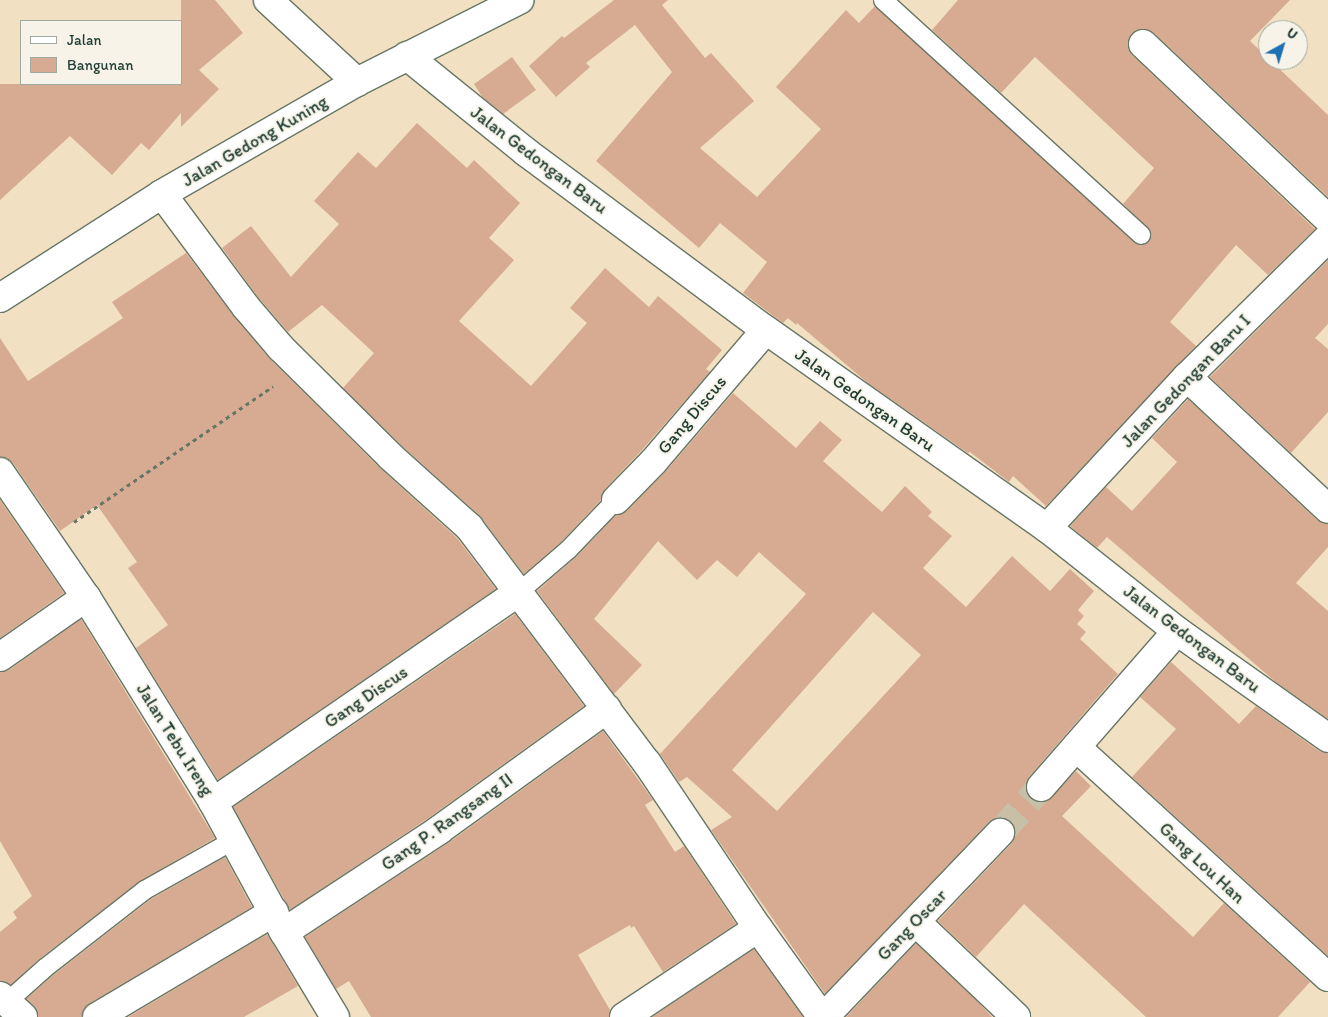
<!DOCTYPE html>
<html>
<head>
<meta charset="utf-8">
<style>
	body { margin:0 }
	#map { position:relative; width:1328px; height:1017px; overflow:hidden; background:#f1e0c2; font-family:Itim,sans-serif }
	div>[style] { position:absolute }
	.building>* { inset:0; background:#d6ab91 }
	.street-tunnel>* { height:28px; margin-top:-14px; transform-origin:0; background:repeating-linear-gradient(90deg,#c7bfa6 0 28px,transparent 0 42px) }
	.path>* { height:3px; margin-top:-1.5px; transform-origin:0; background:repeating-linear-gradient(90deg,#687666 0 4px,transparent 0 8px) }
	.roads { filter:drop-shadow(1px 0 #687666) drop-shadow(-1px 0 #687666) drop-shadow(0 1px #687666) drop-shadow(0 -1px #687666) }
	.lane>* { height:18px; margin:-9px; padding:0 9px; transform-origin:9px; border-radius:9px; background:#fff }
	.street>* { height:28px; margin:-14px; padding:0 14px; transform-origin:14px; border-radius:14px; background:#fff }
	.primary>* { height:28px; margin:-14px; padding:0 14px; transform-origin:14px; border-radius:14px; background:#fff }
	span { translate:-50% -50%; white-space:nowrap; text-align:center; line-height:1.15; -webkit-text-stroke:4px #f7f3e8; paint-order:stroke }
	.street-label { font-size:18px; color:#1f3d34 }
	.legend { position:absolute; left:20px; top:20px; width:162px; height:65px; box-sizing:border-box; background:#f7f3e8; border:1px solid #a1aaa0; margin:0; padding:6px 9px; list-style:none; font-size:15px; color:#1f3d34 }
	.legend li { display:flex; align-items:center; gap:10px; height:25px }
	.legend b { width:25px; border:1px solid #a1aaa0 }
	.north { position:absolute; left:1258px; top:20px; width:50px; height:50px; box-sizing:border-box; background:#f7f3e8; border:1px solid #a1aaa0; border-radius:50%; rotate:39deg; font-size:14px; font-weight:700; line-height:20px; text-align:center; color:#1f3d34 }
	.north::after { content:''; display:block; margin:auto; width:18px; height:22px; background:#1f6fb2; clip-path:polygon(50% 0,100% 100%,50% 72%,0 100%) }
</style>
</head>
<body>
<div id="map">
	<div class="building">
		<i style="clip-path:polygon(181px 0,215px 0,243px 33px,199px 70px,219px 89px,181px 127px,181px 113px,149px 150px,141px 143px,112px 175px,70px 136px,0 200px,0 84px,181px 84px)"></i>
		<i style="clip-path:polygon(614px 0,668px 0,662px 5px,705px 58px,711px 53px,754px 101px,700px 148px,757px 197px,821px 129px,776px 87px,846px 10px,859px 23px,875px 6px,1139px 245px,1149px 242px,1151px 231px,1123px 204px,1154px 168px,1035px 57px,1001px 93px,932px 30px,958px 0,1290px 0,1250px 41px,1328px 115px,1328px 197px,1154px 33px,1147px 29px,1139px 29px,1131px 34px,1128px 41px,1128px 48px,1132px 55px,1315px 229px,1268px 275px,1236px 245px,1170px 322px,1196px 346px,1046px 506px,1013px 476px,1009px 482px,970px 452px,968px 453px,869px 384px,797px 323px,796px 325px,788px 318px,783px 323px,743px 293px,767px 262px,720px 223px,699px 248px,596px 161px,672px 72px,635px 25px,586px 63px,590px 67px,556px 97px,529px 66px,562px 36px,564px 38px)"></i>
		<i style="clip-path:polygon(512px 57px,536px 90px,503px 114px,483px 98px,474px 84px)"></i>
		<i style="clip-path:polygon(417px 123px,467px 168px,474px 160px,520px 203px,489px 238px,514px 260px,459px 321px,531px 386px,587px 323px,570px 308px,605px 268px,649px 307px,658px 296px,722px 350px,706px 369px,710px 372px,642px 450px,605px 489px,601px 500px,561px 542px,524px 574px,480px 516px,402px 446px,343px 388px,374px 353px,322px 305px,288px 332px,258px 297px,222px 248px,251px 226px,291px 277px,339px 224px,314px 201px,358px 152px,376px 168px)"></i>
		<i style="clip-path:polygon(186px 253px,234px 316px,269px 358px,380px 468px,457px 538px,496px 589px,218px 780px,136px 648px,168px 625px,128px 568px,137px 562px,97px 505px,60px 531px,13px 463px,7px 458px,0 457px,0 338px,28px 381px,123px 318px,112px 302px)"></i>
		<i style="clip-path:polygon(1328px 260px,1328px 324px,1315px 338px,1328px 349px,1328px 412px,1291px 453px,1210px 377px)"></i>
		<i style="clip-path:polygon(evenodd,733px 393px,796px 448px,820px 421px,842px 440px,823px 461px,882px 512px,905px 486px,932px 512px,928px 516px,952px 536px,923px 568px,966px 607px,1012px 556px,1050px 591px,1070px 569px,1094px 591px,1078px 610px,1084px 616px,1077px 624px,1086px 632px,1080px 639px,1118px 674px,1029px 777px,1026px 784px,1026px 792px,1031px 799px,1038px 802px,1046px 802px,1076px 771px,1091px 786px,1062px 816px,1193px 937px,1224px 903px,1310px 982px,1278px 1017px,1146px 1017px,1024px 904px,976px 957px,938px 921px,1012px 843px,1015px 836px,1015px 828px,1010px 821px,1003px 818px,995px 818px,989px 822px,825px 994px,711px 830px,732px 817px,687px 777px,679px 782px,660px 754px,806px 594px,759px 552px,737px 577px,717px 560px,697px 580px,658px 541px,594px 619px,642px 665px,614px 694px,537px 591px,576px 557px,616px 515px,627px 511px,666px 471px,733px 393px,873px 612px,921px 655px,777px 811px,732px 770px,873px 612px)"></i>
		<i style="clip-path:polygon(1188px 399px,1317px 520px,1328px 524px,1328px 547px,1296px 583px,1328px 611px,1328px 719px,1277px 683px,1107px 537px,1097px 548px,1070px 526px,1106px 487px,1132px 511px,1177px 462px,1152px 438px)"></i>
		<i style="clip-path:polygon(0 500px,64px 593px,0 638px)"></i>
		<i style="clip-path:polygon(515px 614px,584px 706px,430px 817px,290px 910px,233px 807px)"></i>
		<i style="clip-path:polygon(81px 619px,215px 838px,139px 882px,38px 960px,11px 985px,0 981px,0 932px,17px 918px,13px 912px,32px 896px,0 841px,0 672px,9px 670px)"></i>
		<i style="clip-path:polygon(1171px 662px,1239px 724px,1256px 706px,1319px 751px,1328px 753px,1328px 956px,1132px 777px,1176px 729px,1140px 697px)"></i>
		<i style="clip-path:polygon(603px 731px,653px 800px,645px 805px,675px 852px,684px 846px,736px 924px,663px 972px,634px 926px,631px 928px,630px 925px,578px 955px,610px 1010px,609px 1017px,371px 1017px,349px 981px,336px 989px,305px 937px,448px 843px)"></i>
		<i style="clip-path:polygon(225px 857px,252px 907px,89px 1004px,84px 1009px,81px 1017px,38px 1017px,34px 1006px,26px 999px,52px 976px,151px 899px)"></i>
		<i style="clip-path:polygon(267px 934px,298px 986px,244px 1017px,128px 1017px)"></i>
		<i style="clip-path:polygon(916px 943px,975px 999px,992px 1017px,846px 1017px)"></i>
		<i style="clip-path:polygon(754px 949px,803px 1017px,652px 1017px)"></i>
	</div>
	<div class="street-tunnel">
		<i style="left:1000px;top:833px;width:62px;rotate:-48.3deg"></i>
	</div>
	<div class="path">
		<i style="left:74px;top:522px;width:241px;rotate:-34.3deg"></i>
	</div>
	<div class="roads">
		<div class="lane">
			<i style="left:883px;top:0;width:349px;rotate:42.3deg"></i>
			<i style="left:519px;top:592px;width:65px;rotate:-40.6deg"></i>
			<i style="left:568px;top:550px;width:69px;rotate:-46.2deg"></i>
			<i style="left:7px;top:1002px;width:51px;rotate:-41.8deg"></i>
			<i style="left:45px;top:968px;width:127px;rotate:-38deg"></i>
			<i style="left:145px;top:890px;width:102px;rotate:-29.3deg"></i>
		</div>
		<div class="street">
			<i style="left:268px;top:0;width:121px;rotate:42.7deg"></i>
			<i style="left:1143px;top:44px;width:255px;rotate:43.4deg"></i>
			<i style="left:407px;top:56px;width:153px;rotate:38.9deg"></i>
			<i style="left:526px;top:152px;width:299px;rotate:36.6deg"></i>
			<i style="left:766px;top:330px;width:344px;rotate:35.2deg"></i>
			<i style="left:1047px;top:528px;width:166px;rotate:38.4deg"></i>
			<i style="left:1177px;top:631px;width:185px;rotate:35.3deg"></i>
			<i style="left:162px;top:194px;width:141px;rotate:53.4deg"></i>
			<i style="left:246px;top:307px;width:54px;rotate:49.5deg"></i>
			<i style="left:281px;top:348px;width:155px;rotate:44.7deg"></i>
			<i style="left:391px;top:457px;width:105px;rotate:41.9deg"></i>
			<i style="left:469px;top:527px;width:296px;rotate:53deg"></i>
			<i style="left:647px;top:763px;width:199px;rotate:56.1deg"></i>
			<i style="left:758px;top:928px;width:110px;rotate:54.3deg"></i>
			<i style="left:1187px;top:377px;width:193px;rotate:43.1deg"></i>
			<i style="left:0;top:472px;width:152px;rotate:55.5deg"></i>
			<i style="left:86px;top:597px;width:241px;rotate:58.2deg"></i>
			<i style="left:213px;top:802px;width:148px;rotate:61.4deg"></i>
			<i style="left:284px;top:932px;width:99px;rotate:59deg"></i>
			<i style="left:616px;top:500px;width:54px;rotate:-45.7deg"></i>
			<i style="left:654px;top:461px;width:172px;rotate:-49.5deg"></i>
			<i style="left:1047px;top:528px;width:206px;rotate:-47.2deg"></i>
			<i style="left:1187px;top:377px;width:198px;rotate:-44.6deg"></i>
			<i style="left:0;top:657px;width:105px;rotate:-34.9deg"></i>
			<i style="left:1076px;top:747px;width:341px;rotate:42.4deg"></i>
			<i style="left:1041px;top:787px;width:207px;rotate:-48.9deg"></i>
			<i style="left:213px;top:802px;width:371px;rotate:-34.5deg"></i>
			<i style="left:916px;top:922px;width:138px;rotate:43.5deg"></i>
			<i style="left:284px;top:932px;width:186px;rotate:-33.3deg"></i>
			<i style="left:439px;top:830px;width:207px;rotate:-35.8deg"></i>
			<i style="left:0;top:996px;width:31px;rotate:42deg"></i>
			<i style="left:97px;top:1017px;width:206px;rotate:-30.7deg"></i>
			<i style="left:624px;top:1017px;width:161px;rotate:-33.6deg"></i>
			<i style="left:824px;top:1017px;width:255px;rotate:-46.3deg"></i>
		</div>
		<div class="primary">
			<i style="left:0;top:298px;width:193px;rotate:-32.7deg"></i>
			<i style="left:162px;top:194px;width:225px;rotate:-29.9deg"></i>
			<i style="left:357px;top:82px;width:182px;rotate:-26.8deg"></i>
		</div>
	</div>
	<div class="street-label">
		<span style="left:255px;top:141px;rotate:-30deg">Jalan Gedong Kuning</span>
		<span style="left:539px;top:160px;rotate:37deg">Jalan Gedongan Baru</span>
		<span style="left:1186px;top:381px;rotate:-46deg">Jalan Gedongan Baru I</span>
		<span style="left:865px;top:400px;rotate:35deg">Jalan Gedongan Baru</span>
		<span style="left:692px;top:415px;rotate:-50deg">Gang Discus</span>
		<span style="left:1192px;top:639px;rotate:37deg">Jalan Gedongan Baru</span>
		<span style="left:366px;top:697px;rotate:-34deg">Gang Discus</span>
		<span style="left:175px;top:740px;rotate:58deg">Jalan Tebu Ireng</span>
		<span style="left:447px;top:822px;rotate:-35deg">Gang P. Rangsang II</span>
		<span style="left:1202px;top:863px;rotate:43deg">Gang Lou Han</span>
		<span style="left:912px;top:925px;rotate:-46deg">Gang Oscar</span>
	</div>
	<ul class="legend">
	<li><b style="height:6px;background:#fff"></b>Jalan</li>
	<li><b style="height:14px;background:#d6ab91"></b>Bangunan</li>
	</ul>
	<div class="north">U</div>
</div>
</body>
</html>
